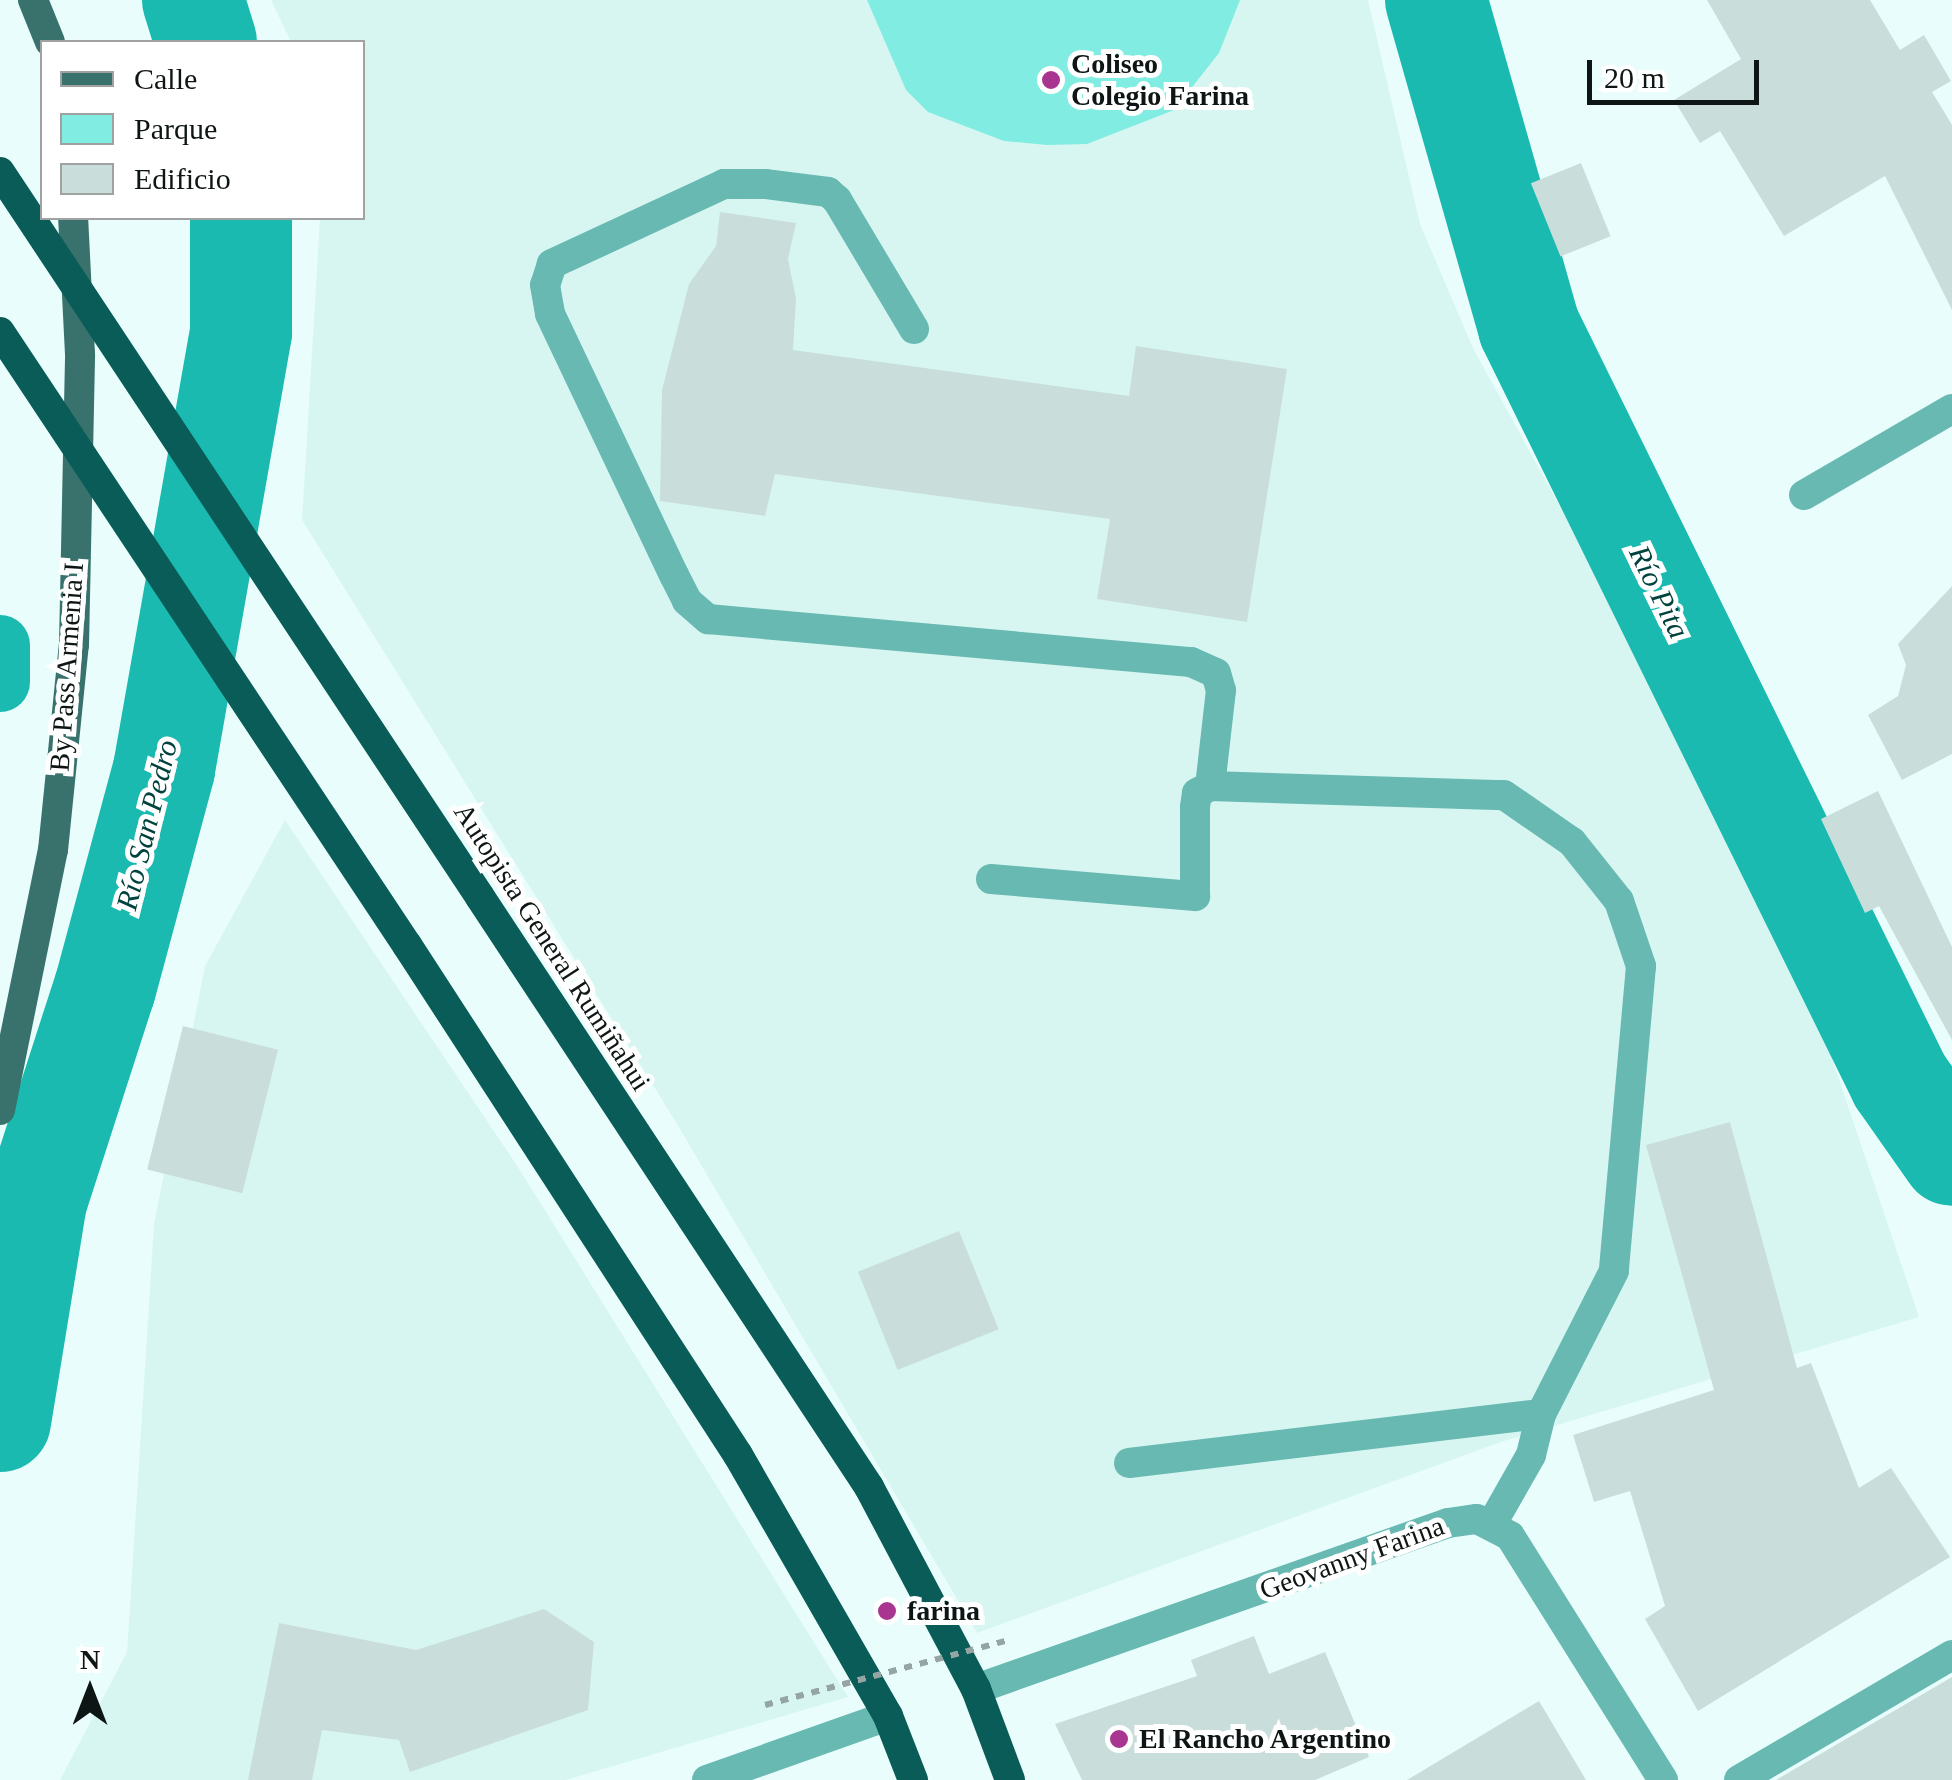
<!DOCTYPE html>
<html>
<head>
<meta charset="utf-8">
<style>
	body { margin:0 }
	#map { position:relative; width:1952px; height:1780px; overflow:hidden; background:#e9fefc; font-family:Georgia,serif }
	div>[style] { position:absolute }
	.built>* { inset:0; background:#d7f6f2 }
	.green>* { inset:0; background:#80ece2 }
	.canal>* { height:60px; margin:-30px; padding:0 30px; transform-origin:30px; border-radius:30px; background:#1bbab0 }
	.river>* { height:102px; margin:-51px; padding:0 51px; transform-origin:51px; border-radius:51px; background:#1bbab0 }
	.building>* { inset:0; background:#c9dedb; transform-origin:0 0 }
	.minor>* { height:30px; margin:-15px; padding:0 15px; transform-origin:15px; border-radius:15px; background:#68b9b2 }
	.major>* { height:30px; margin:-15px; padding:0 15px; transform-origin:15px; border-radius:15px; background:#39726d }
	.highway>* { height:30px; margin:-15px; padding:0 15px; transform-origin:15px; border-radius:15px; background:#095c57 }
	.path-bridge>* { height:6px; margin-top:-3px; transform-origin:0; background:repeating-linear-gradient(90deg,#95a5a3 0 8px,transparent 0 16px) }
	.highway-bridge>* { height:30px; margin:-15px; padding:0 15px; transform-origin:15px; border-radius:15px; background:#095c57 }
	.dots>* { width:28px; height:28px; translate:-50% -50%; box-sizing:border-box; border:5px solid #fff; border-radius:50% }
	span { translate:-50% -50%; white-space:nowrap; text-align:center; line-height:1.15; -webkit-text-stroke:10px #fff; paint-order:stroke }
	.poi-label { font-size:28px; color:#0e1615; font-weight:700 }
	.left { translate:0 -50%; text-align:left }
	.street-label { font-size:28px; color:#0e1615 }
	.water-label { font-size:30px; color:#00433e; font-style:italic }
	.legend { position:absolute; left:40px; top:40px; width:325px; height:180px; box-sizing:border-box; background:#fff; border:2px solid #9fa2a1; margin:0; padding:12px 18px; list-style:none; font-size:30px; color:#0e1615 }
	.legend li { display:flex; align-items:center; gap:20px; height:50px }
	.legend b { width:50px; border:2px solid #9fa2a1 }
	.north { position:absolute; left:40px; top:1640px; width:100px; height:100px; -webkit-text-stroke:8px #fff; paint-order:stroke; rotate:0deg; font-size:28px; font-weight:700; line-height:40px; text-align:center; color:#0e1615 }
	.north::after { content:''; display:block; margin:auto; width:35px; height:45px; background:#0e1615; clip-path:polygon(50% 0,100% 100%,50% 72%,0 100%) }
	.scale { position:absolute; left:1587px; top:60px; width:172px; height:45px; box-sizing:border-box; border:5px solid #0e1615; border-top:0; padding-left:12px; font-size:30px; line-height:35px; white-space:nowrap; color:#0e1615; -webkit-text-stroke:8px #fff; paint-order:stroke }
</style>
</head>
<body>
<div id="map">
	<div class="built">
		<i style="clip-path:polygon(271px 0,1368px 0,1420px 224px,1473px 348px,1614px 605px,1805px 978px,1919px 1317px,1501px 1442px,977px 1633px,674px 1119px,302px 520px,320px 218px,362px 218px,362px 42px,291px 42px)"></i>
		<i style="clip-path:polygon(285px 820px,518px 1167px,848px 1697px,566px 1780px,60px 1780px,127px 1652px,154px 1224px,205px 966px)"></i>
	</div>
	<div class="green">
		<i style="clip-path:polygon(867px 0,1240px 0,1219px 53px,1174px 110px,1087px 144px,1047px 145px,1004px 141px,928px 112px,906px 90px)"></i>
	</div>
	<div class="canal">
		<i style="left:0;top:645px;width:37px;rotate:90deg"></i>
	</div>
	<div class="river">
		<i style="left:193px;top:0;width:44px;rotate:72.8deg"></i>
		<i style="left:1436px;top:0;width:340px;rotate:74.1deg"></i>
		<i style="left:1529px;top:327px;width:840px;rotate:63.8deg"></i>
		<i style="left:1900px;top:1081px;width:90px;rotate:54.9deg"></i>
		<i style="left:0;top:1421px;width:223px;rotate:-80.7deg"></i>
		<i style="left:36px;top:1201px;width:224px;rotate:-72.1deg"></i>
		<i style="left:105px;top:988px;width:227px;rotate:-74.9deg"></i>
		<i style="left:164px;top:769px;width:444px;rotate:-80deg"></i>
		<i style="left:241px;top:332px;width:114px;rotate:-90deg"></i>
	</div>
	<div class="building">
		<i style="clip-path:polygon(1707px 0,1870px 0,1900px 50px,1924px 35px,1951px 81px,1932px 92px,1952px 125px,1952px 310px,1885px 176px,1784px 236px,1720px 131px,1700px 143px,1674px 100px,1741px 59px)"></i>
		<i style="left:1581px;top:163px;width:79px;height:54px;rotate:68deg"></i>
		<i style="clip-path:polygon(720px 212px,796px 223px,788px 259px,796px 299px,793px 350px,1129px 396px,1136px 346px,1287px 369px,1247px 622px,1097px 599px,1110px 519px,775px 474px,765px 516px,660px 501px,662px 390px,689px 284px,716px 246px)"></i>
		<i style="clip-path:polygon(1952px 586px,1952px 754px,1902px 780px,1868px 715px,1898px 696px,1906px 665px,1898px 644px)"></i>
		<i style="clip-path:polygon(1878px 791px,1952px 947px,1952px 1040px,1879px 906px,1865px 913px,1821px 819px)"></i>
		<i style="left:183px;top:1026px;width:98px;height:148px;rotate:14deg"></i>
		<i style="clip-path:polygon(1730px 1122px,1797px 1368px,1811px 1363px,1859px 1488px,1891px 1468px,1950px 1557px,1698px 1711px,1645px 1619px,1665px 1606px,1630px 1491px,1594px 1502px,1573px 1435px,1714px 1390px,1646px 1145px)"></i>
		<i style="left:959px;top:1231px;width:106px;height:109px;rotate:68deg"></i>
		<i style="clip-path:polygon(544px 1609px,594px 1642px,588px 1710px,410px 1772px,399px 1740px,322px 1730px,312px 1780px,248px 1780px,279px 1623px,416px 1650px)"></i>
		<i style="clip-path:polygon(1254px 1636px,1269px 1674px,1325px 1652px,1369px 1757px,1315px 1780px,1082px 1780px,1055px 1724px,1197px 1676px,1191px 1660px)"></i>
		<i style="clip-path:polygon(1952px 1677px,1952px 1780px,1776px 1780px)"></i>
		<i style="clip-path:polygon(1539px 1701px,1586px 1780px,1407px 1780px)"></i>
	</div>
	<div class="minor">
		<i style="left:914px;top:329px;width:150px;rotate:-120.8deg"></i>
		<i style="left:837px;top:200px;width:12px;rotate:-138deg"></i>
		<i style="left:828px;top:192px;width:64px;rotate:-172.8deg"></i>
		<i style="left:765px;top:184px;width:41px;rotate:180deg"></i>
		<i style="left:724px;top:184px;width:190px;rotate:155.1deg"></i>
		<i style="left:552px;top:264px;width:22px;rotate:108deg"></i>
		<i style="left:545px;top:285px;width:29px;rotate:80deg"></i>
		<i style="left:550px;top:314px;width:289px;rotate:64.6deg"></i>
		<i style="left:674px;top:575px;width:29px;rotate:63deg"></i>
		<i style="left:687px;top:601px;width:28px;rotate:41deg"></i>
		<i style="left:708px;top:619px;width:485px;rotate:5.1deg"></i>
		<i style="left:1191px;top:662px;width:27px;rotate:24deg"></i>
		<i style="left:1216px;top:673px;width:18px;rotate:74deg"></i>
		<i style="left:1221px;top:690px;width:97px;rotate:96.5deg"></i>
		<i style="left:1804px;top:495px;width:171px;rotate:-30.2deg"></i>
		<i style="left:991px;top:879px;width:205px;rotate:4.8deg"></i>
		<i style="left:1195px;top:896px;width:89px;rotate:-90deg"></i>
		<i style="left:1195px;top:807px;width:14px;rotate:-82deg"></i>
		<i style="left:1197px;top:793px;width:15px;rotate:-28deg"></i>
		<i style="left:1210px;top:786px;width:294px;rotate:1.8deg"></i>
		<i style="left:1504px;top:795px;width:83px;rotate:34.7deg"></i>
		<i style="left:1572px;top:842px;width:75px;rotate:51.5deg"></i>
		<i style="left:1619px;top:901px;width:69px;rotate:71.3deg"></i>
		<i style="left:1641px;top:966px;width:306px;rotate:95.1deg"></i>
		<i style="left:1614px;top:1271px;width:161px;rotate:117deg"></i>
		<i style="left:1541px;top:1414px;width:42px;rotate:103.7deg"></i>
		<i style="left:1531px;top:1455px;width:77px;rotate:119.6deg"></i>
		<i style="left:1129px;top:1463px;width:415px;rotate:-6.8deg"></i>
		<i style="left:976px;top:1689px;width:500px;rotate:-19.38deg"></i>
		<i style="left:1448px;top:1523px;width:29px;rotate:-8deg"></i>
		<i style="left:1477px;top:1519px;width:37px;rotate:27deg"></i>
		<i style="left:1510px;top:1536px;width:288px;rotate:57.9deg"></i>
		<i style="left:707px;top:1780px;width:192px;rotate:-19.5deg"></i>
		<i style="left:1739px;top:1780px;width:247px;rotate:-30.4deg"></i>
	</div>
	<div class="major">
		<i style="left:33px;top:0;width:45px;rotate:68deg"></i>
		<i style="left:0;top:1110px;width:265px;rotate:-78.5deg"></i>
		<i style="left:53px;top:850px;width:206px;rotate:-84.2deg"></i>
		<i style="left:74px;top:645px;width:291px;rotate:-88.8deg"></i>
		<i style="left:80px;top:354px;width:136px;rotate:-92.9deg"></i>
	</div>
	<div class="highway">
		<i style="left:480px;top:897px;width:707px;rotate:56.6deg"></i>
		<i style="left:869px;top:1487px;width:229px;rotate:62.1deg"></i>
		<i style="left:976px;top:1689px;width:97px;rotate:69.5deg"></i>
		<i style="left:407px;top:945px;width:608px;rotate:57.02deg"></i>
		<i style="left:738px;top:1455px;width:301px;rotate:60.1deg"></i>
		<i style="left:888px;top:1716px;width:69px;rotate:68.7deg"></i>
	</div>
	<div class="path-bridge">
		<i style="left:765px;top:1705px;width:249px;rotate:-14.9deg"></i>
	</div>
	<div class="highway-bridge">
		<i style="left:0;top:172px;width:869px;rotate:56.49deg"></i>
		<i style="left:0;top:332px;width:736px;rotate:56.42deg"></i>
	</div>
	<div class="dots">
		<i style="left:1051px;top:80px;background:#a8358f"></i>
		<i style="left:887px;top:1611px;background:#a8358f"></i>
		<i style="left:1119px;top:1739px;background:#a8358f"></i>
	</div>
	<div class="poi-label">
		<span class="left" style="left:1071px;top:80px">Coliseo<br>Colegio Farina</span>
		<span class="left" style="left:907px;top:1611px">farina</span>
		<span class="left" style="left:1139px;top:1739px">El Rancho Argentino</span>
	</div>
	<div class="street-label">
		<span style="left:67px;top:667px;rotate:-86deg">By Pass Armenia I</span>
		<span style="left:552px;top:947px;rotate:57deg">Autopista General Rumiñahui</span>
		<span style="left:1352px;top:1558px;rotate:-20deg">Geovanny Farina</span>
	</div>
	<div class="water-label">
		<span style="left:1659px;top:592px;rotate:64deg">Río Pita</span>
		<span style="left:147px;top:825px;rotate:-76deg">Río San Pedro</span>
	</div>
	<ul class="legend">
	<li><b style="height:12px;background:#39726d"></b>Calle</li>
	<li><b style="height:28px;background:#80ece2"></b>Parque</li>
	<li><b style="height:28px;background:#c9dedb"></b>Edificio</li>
	</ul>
	<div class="north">N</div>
	<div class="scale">20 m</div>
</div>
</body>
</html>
